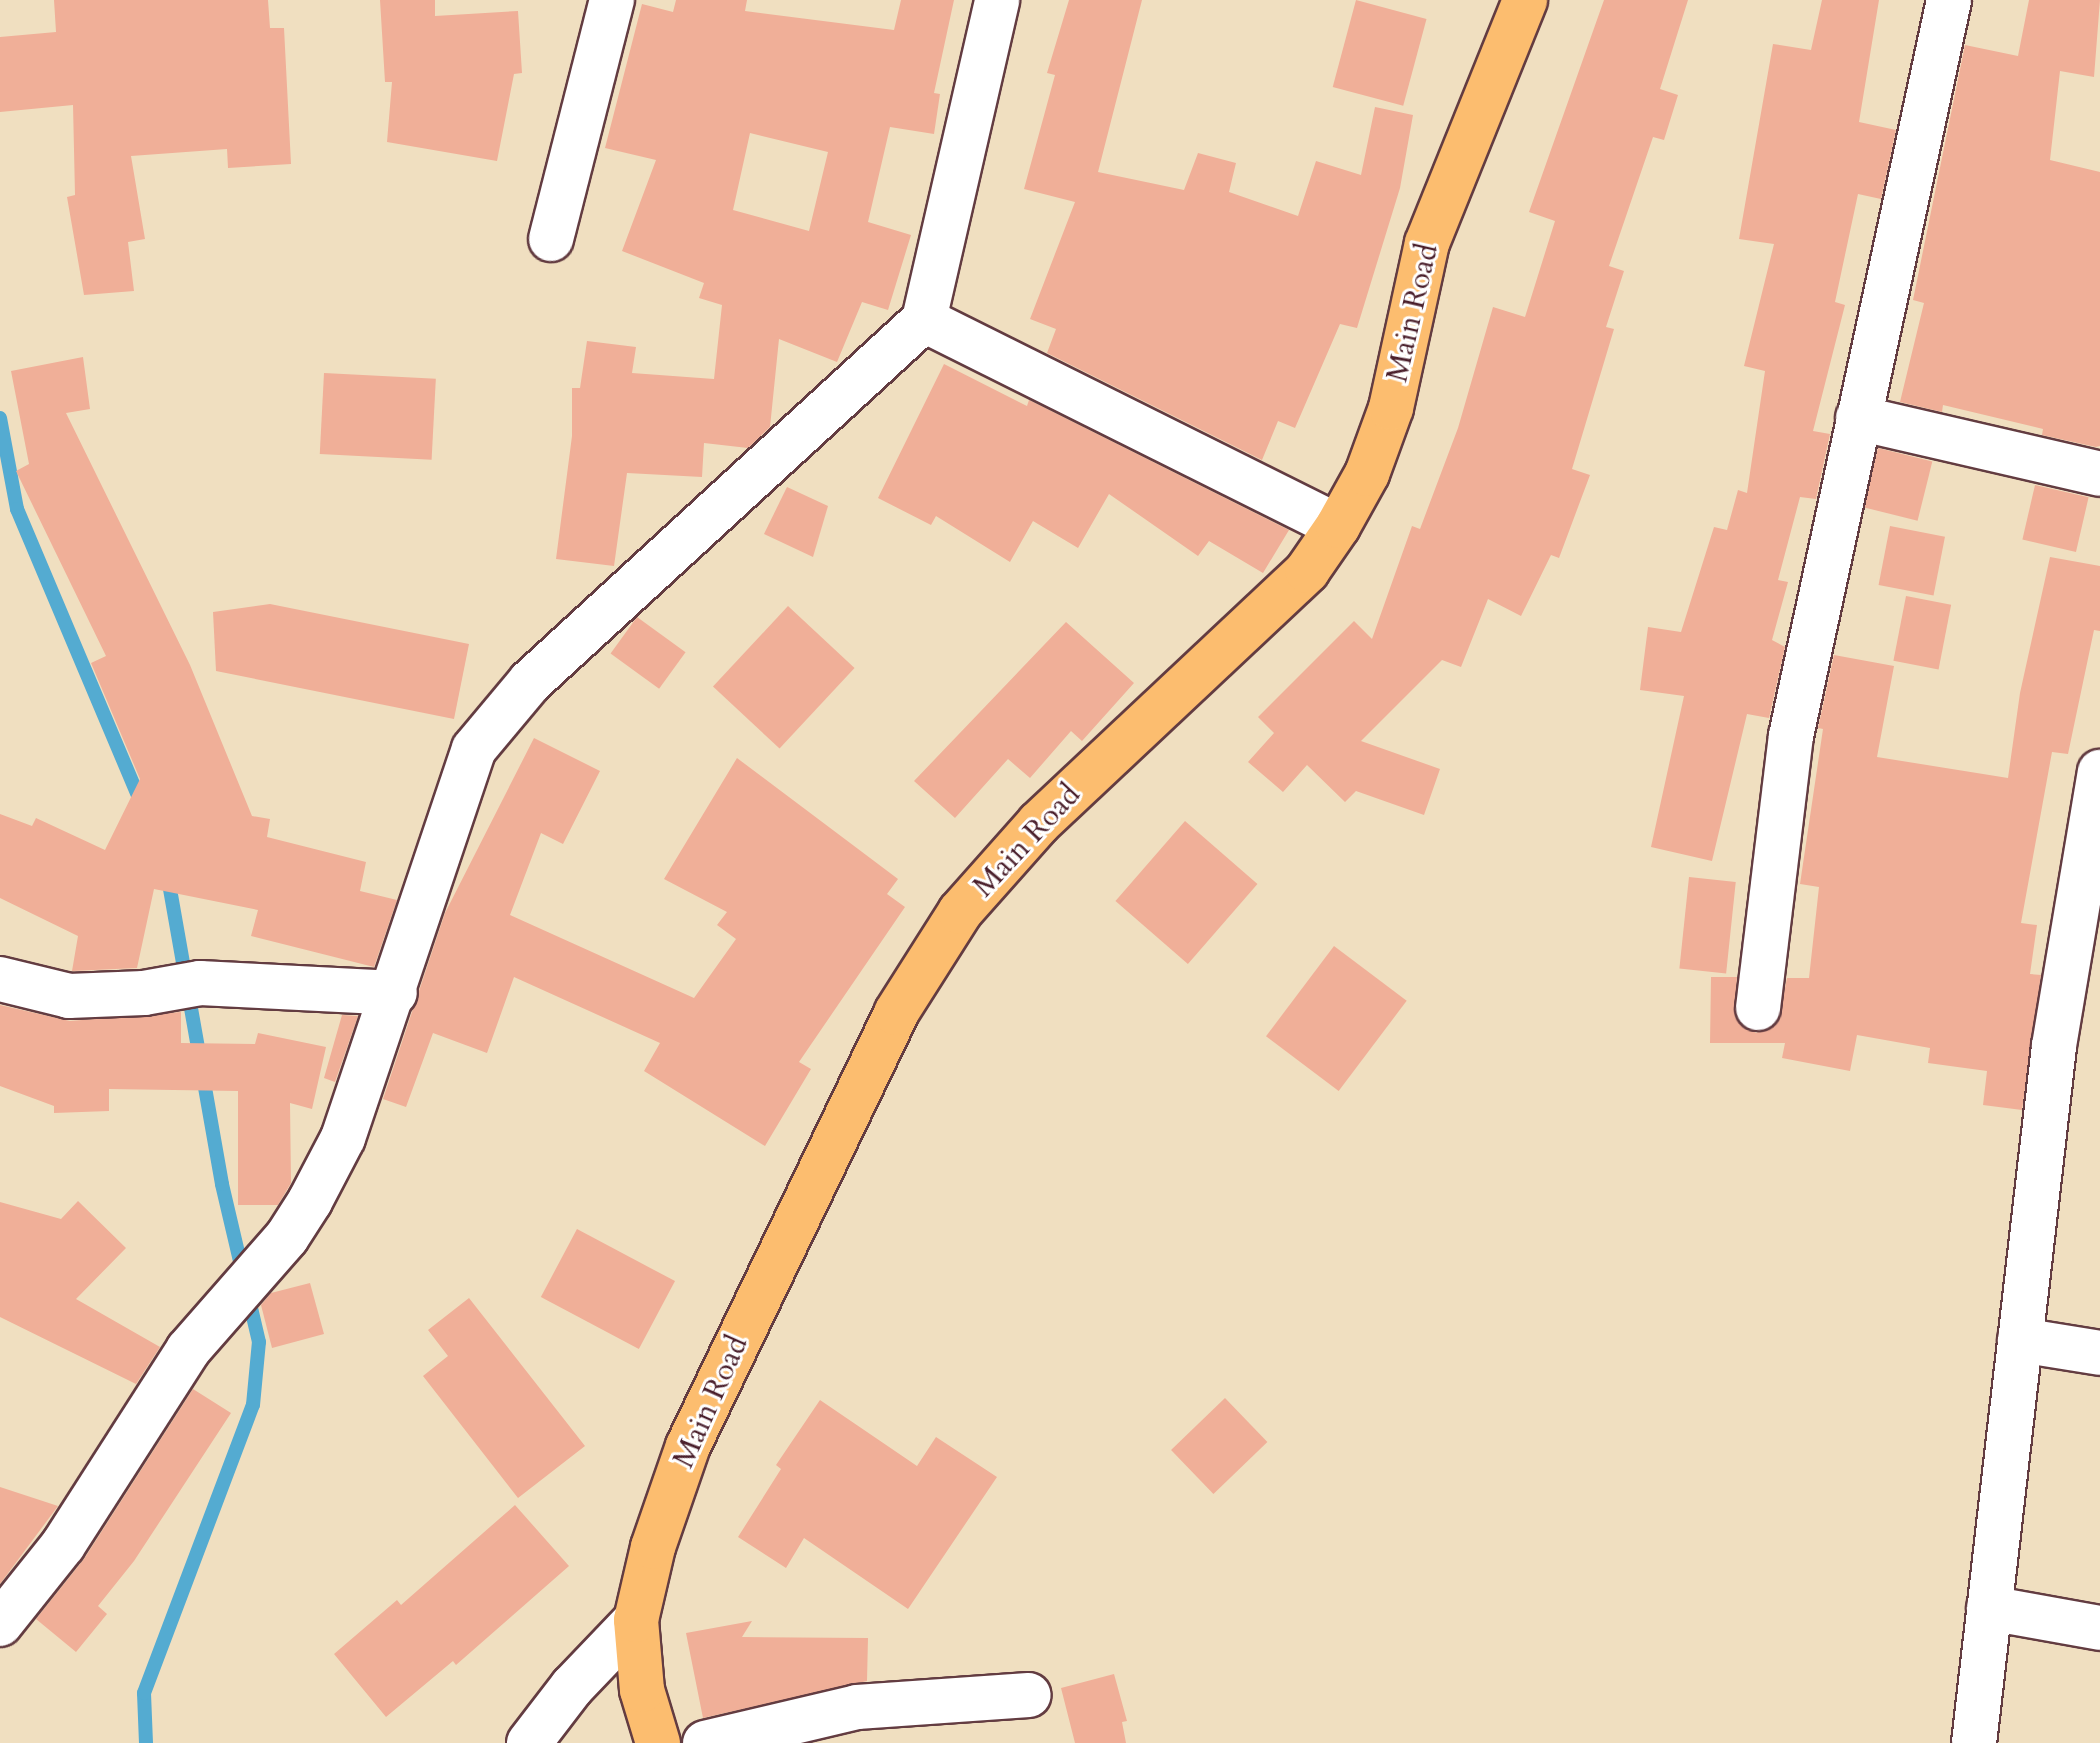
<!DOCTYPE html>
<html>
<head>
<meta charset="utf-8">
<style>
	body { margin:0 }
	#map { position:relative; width:2100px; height:1743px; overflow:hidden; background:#f0dfc0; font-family:Cardo,serif }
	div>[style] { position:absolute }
	.stream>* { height:14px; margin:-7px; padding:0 7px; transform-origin:7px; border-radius:7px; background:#54abd1 }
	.building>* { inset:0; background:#f0af98; transform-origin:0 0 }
	.roads { filter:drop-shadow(2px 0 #633c41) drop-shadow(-2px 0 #633c41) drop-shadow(0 2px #633c41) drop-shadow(0 -2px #633c41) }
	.street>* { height:44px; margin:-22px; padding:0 22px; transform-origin:22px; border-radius:22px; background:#fff }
	.primary>* { height:44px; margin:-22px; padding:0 22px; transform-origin:22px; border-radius:22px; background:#fcbd6f }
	span { translate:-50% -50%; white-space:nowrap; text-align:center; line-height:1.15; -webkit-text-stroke:6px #fff; paint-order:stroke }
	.street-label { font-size:30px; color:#4a1f2b }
</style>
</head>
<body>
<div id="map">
	<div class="stream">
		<i style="left:0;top:418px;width:93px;rotate:79.4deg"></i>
		<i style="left:17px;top:509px;width:321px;rotate:67.1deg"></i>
		<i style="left:146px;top:1743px;width:50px;rotate:-92.3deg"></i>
		<i style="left:144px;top:1693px;width:308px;rotate:-69.3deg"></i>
		<i style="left:253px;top:1405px;width:63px;rotate:-84.6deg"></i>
		<i style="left:259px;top:1342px;width:162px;rotate:-103.2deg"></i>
		<i style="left:222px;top:1184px;width:312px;rotate:-100deg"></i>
	</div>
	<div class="building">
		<i style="clip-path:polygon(54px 0,268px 0,270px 28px,284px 28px,291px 164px,228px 168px,227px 149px,131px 156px,145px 239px,128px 242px,134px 291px,84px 295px,67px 197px,75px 195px,73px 105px,0 112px,0 37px,56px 32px)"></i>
		<i style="clip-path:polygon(380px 0,435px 0,435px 16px,518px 11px,522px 73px,514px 74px,497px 161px,387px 142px,392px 82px,385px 82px)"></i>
		<i style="clip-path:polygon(evenodd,676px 0,747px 0,745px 11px,894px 30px,901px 0,954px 0,934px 93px,940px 94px,934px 134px,890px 127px,868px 222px,911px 235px,888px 310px,862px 302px,837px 362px,779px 339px,770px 427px,748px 448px,704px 443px,702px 477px,627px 473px,614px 566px,556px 559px,572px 436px,572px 388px,580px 388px,587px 341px,636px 347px,632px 373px,714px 379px,722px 305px,699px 298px,704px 283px,622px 251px,656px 160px,605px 148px,642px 4px,673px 12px,676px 0,750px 133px,828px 152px,809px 231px,733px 210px,750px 133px)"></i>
		<i style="clip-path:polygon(1069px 0,1142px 0,1098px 172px,1184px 190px,1198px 153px,1236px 163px,1229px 192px,1298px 216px,1316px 161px,1361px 175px,1375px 107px,1413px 115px,1400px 188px,1357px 328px,1340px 324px,1295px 428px,1278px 421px,1262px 460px,1047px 353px,1056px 329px,1030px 319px,1075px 202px,1024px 189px,1055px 75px,1047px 73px)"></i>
		<i style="left:1356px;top:0;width:73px;height:90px;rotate:15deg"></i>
		<i style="clip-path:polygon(1604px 0,1688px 0,1660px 89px,1678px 95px,1664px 140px,1653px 137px,1609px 266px,1624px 271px,1606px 327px,1614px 329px,1572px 469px,1590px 475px,1559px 558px,1551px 555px,1521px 616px,1488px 599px,1461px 667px,1442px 660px,1361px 741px,1440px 769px,1424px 815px,1356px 791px,1345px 802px,1307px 765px,1283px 792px,1248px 762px,1274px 733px,1258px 717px,1354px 621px,1372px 639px,1412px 526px,1420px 529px,1458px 428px,1493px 307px,1525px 317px,1555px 221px,1529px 212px)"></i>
		<i style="clip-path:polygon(1822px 0,1879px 0,1859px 122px,1896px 130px,1881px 199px,1858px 194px,1835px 302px,1845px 305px,1813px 431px,1830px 434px,1816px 499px,1800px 497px,1778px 580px,1788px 582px,1772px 640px,1785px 647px,1769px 718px,1747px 714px,1712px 861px,1651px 847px,1684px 696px,1640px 690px,1648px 627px,1681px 632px,1714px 527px,1727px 530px,1738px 490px,1747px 493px,1765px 371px,1744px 366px,1774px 244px,1739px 239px,1773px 44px,1811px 50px)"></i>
		<i style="clip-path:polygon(2029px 0,2100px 0,2094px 77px,2060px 71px,2050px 160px,2100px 172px,2100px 446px,2096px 447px,2042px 435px,2043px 429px,1943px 405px,1942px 412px,1900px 402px,1924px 303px,1913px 300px,1965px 45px,2018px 56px)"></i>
		<i style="clip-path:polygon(83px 357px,90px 409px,66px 413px,190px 665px,252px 816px,270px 819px,267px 837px,366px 862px,360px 891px,397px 900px,374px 967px,251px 936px,258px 910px,154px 889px,137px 968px,72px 971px,78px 936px,0 898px,0 814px,32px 826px,36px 818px,105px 850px,140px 779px,91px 663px,106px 656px,16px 471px,29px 464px,11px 371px)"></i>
		<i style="clip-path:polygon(944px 364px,1027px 406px,1029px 400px,1289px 530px,1263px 573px,1209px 541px,1198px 556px,1109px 494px,1078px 548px,1033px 521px,1010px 562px,936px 516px,931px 525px,878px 498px)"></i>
		<i style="left:324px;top:373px;width:112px;height:81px;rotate:3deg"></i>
		<i style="left:1878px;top:448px;width:56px;height:61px;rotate:14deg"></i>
		<i style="left:2035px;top:485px;width:55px;height:56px;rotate:13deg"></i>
		<i style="clip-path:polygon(787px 487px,828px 506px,813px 557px,764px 534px)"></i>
		<i style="left:1890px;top:526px;width:56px;height:60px;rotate:11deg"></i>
		<i style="clip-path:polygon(2050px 557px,2100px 566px,2100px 631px,2094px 630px,2068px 754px,2052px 752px,2021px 923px,2037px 925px,2030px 974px,2041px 975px,2022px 1110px,1983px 1105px,1987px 1071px,1928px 1063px,1930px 1048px,1857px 1035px,1850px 1071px,1782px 1058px,1785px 1043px,1710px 1043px,1711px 977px,1737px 977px,1735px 1017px,1756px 1033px,1778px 1022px,1787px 978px,1809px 978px,1819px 887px,1800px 884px,1823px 729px,1818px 728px,1834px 655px,1894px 666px,1877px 757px,2008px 778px,2020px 693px)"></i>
		<i style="left:1906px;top:596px;width:46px;height:66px;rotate:11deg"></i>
		<i style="clip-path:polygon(270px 604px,469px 644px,454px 719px,216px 671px,213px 612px)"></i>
		<i style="left:788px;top:606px;width:91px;height:110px;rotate:43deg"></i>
		<i style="left:637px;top:617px;width:60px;height:45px;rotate:36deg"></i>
		<i style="clip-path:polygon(1066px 622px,1134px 683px,1082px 741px,1071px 731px,1030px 778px,1008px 759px,955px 818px,914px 781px)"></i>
		<i style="clip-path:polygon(534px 738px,600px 771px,563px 844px,541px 833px,510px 915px,694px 998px,736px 939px,717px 925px,727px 912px,664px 879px,737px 758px,898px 879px,887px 894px,905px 907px,799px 1062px,811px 1069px,765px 1146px,644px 1071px,660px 1043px,514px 977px,487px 1053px,433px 1033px,406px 1107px,383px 1099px,445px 913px)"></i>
		<i style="left:1185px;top:821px;width:96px;height:106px;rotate:41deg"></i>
		<i style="left:1689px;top:877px;width:47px;height:92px;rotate:6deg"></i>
		<i style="left:1334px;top:946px;width:91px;height:113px;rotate:37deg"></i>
		<i style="clip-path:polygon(0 1005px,70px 1021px,181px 1012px,181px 1043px,255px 1044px,258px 1033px,326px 1047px,312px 1109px,290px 1103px,291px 1183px,278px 1205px,238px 1205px,238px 1091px,109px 1089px,109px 1111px,54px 1113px,54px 1106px,0 1086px)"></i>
		<i style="clip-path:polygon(342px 1015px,358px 1016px,335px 1082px,324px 1078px)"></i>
		<i style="clip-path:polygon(78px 1201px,126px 1248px,76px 1299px,160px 1347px,136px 1384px,0 1317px,0 1202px,61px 1219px)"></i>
		<i style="left:577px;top:1229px;width:111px;height:77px;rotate:28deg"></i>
		<i style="clip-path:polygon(310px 1283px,324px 1334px,272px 1348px,261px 1305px,271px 1293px)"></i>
		<i style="clip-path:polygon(469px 1298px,585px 1446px,518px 1498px,423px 1376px,448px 1356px,428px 1330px)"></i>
		<i style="clip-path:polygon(193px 1389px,231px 1413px,134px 1561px,98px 1606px,107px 1614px,76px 1652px,36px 1619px,84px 1559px)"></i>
		<i style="left:1225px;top:1398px;width:61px;height:75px;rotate:46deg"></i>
		<i style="clip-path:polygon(820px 1400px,917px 1466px,936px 1437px,997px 1477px,908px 1609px,804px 1538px,786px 1568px,738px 1537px,781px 1469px,776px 1465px)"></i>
		<i style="clip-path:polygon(0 1487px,58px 1506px,0 1584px)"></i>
		<i style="clip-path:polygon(515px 1505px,569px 1566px,456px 1665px,453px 1661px,386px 1717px,334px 1654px,397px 1600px,401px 1605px)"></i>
		<i style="clip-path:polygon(752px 1621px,742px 1637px,868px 1638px,867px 1681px,703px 1718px,686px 1633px)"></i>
		<i style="clip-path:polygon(1114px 1674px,1127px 1721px,1122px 1722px,1126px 1743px,1075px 1743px,1061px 1688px)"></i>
	</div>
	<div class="roads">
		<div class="street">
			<i style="left:551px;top:239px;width:247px;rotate:-75.7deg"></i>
			<i style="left:924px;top:320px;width:462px;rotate:26.5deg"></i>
			<i style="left:1858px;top:418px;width:248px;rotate:13deg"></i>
			<i style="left:0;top:979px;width:71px;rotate:13.8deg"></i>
			<i style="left:69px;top:996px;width:75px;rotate:-2.3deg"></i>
			<i style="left:144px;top:993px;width:57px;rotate:-10.1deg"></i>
			<i style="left:200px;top:983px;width:195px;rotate:2.9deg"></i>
			<i style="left:1758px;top:1008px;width:274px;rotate:-83.1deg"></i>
			<i style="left:1791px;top:736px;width:753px;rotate:-77.88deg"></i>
			<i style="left:2020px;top:1340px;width:81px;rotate:9.2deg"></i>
			<i style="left:1989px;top:1608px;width:113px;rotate:10.2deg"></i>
			<i style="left:0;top:1624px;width:101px;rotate:-51.4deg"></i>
			<i style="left:63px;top:1545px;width:232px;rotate:-57.3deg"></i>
			<i style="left:188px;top:1350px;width:150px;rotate:-48.8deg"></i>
			<i style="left:287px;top:1237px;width:43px;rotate:-57.4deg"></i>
			<i style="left:310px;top:1201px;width:71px;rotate:-62.4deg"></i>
			<i style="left:343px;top:1138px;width:410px;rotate:-71.4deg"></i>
			<i style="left:474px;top:749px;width:87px;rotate:-50.1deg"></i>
			<i style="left:530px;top:682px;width:535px;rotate:-42.58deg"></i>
			<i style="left:924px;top:320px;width:328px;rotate:-77.1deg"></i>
			<i style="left:529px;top:1743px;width:71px;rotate:-52.5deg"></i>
			<i style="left:572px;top:1687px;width:93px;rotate:-46.3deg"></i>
			<i style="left:705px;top:1743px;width:156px;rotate:-13.3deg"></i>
			<i style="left:857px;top:1707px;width:172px;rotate:-4deg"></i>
			<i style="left:1974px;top:1743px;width:702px;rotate:-83.45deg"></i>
			<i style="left:2054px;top:1046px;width:278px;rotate:-80.5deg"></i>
		</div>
		<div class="primary">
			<i style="left:658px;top:1743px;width:55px;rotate:-106.8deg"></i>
			<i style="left:642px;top:1690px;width:70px;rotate:-94.9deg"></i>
			<i style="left:636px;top:1620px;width:75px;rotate:-76.9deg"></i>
			<i style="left:653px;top:1547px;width:107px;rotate:-70.9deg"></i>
			<i style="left:688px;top:1446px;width:480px;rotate:-64.3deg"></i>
			<i style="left:896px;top:1013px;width:120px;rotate:-57.6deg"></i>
			<i style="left:960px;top:912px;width:119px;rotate:-48.4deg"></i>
			<i style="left:1039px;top:823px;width:368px;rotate:-43.2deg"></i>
			<i style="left:1307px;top:571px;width:55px;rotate:-55.4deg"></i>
			<i style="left:1338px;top:526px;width:60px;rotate:-60.9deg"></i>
			<i style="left:1367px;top:474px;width:70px;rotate:-70deg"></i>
			<i style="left:1391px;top:408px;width:169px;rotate:-77.7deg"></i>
			<i style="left:1427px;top:243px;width:262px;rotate:-68deg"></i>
		</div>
	</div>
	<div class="street-label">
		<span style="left:1413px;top:313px;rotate:-77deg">Main Road</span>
		<span style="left:1027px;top:841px;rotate:-47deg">Main Road</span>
		<span style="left:711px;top:1402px;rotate:-66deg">Main Road</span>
	</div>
</div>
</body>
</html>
